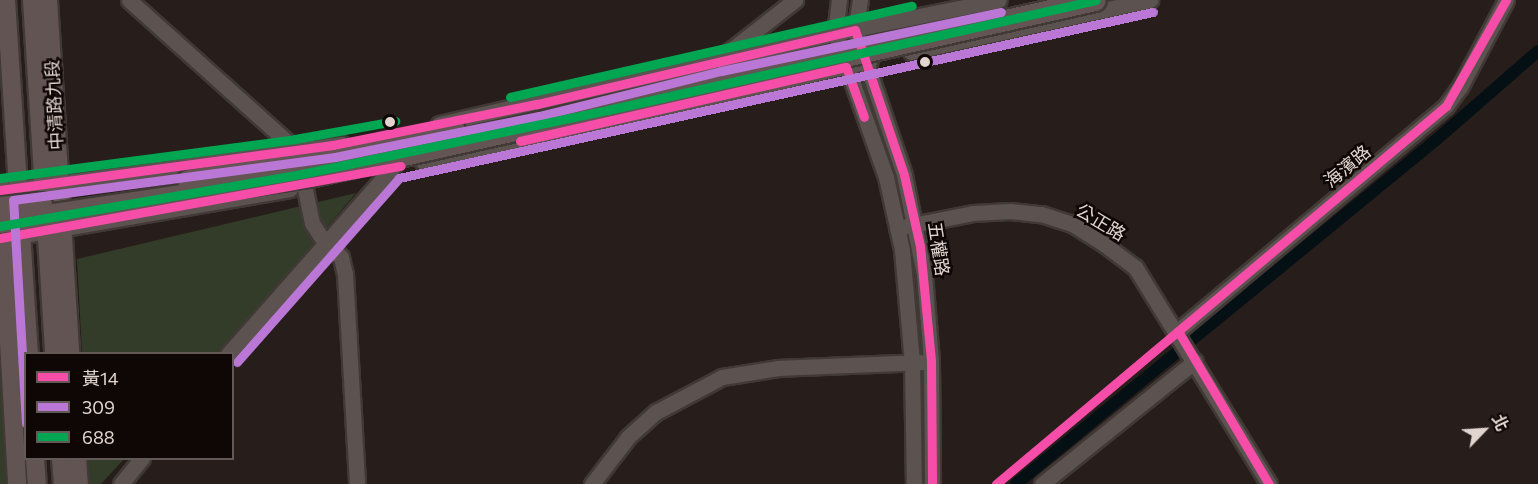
<!DOCTYPE html>
<html>
<head>
<meta charset="utf-8">
<style>
	body { margin:0 }
	#map { position:relative; width:1538px; height:484px; overflow:hidden; background:#271d1a; font-family:Commissioner,"Noto Sans TC",sans-serif }
	div>[style] { position:absolute }
	.green>* { inset:0; background:#323c28 }
	.canal>* { height:12px; margin:-6px; padding:0 6px; transform-origin:6px; border-radius:6px; background:#051015 }
	.roads { filter:drop-shadow(2px 0 #413936) drop-shadow(-2px 0 #413936) drop-shadow(0 2px #413936) drop-shadow(0 -2px #413936) }
	.minor>* { height:15px; margin:-7.5px; padding:0 7.5px; transform-origin:7.5px; border-radius:7.5px; background:#5c5350 }
	.major>* { height:18px; margin:-9px; padding:0 9px; transform-origin:9px; border-radius:9px; background:#625453 }
	.bridges { filter:drop-shadow(2px 0 #413936) drop-shadow(-2px 0 #413936) drop-shadow(0 2px #413936) drop-shadow(0 -2px #413936) }
	.highway-bridge>* { height:21px; margin:-10.5px; padding:0 10.5px; transform-origin:10.5px; border-radius:10.5px; background:#645453 }
	.bus-1>* { height:9px; margin:-4.5px; padding:0 4.5px; transform-origin:4.5px; border-radius:4.5px; background:#f54da8 }
	.bus-2>* { height:9px; margin:-4.5px; padding:0 4.5px; transform-origin:4.5px; border-radius:4.5px; background:#ba77d6 }
	.bus-3>* { height:9px; margin:-4.5px; padding:0 4.5px; transform-origin:4.5px; border-radius:4.5px; background:#00a651 }
	.dots>* { width:16px; height:16px; translate:-50% -50%; box-sizing:border-box; border:3px solid #0f0705; border-radius:50% }
	span { translate:-50% -50%; white-space:nowrap; text-align:center; line-height:1.15; -webkit-text-stroke:5px #0f0705; paint-order:stroke }
	.street-label { font-size:18px; color:#e2d5d0 }
	.legend { position:absolute; left:24px; top:352px; width:210px; height:108px; box-sizing:border-box; background:#0f0705; border:2px solid #635956; margin:0; padding:8px 10px; list-style:none; font-size:18px; color:#e2d5d0 }
	.legend li { display:flex; align-items:center; gap:12px; height:30px }
	.legend b { width:30px; border:2px solid #635956 }
	.north { position:absolute; left:1454px; top:400px; width:60px; height:60px; -webkit-text-stroke:4px #0f0705; paint-order:stroke; rotate:65deg; font-size:16px; font-weight:700; line-height:24px; text-align:center; color:#e2d5d0 }
	.north::after { content:''; display:block; margin:auto; width:21px; height:27px; background:#e2d5d0; clip-path:polygon(50% 0,100% 100%,50% 72%,0 100%) }
</style>
</head>
<body>
<div id="map">
	<div class="green">
		<i style="clip-path:polygon(356px 193px,220px 353px,82px 353px,77px 259px)"></i>
		<i style="clip-path:polygon(0 343px,8px 484px,0 484px)"></i>
		<i style="clip-path:polygon(88px 459px,88px 458px,124px 459px,101px 484px,89px 484px)"></i>
	</div>
	<div class="canal">
		<i style="left:1016px;top:484px;width:543px;rotate:-39.32deg"></i>
		<i style="left:1436px;top:140px;width:135px;rotate:-41.1deg"></i>
	</div>
	<div class="roads">
		<div class="minor">
			<i style="left:129px;top:0;width:226px;rotate:41.9deg"></i>
			<i style="left:297px;top:151px;width:74px;rotate:78.2deg"></i>
			<i style="left:312px;top:223px;width:24px;rotate:57deg"></i>
			<i style="left:325px;top:243px;width:21px;rotate:41deg"></i>
			<i style="left:341px;top:257px;width:17px;rotate:77deg"></i>
			<i style="left:345px;top:274px;width:210px;rotate:86.7deg"></i>
			<i style="left:839px;top:0;width:33px;rotate:97deg"></i>
			<i style="left:835px;top:33px;width:153px;rotate:70.5deg"></i>
			<i style="left:886px;top:177px;width:75px;rotate:77.6deg"></i>
			<i style="left:902px;top:250px;width:112px;rotate:84.9deg"></i>
			<i style="left:912px;top:362px;width:122px;rotate:89.1deg"></i>
			<i style="left:860px;top:0;width:30px;rotate:99deg"></i>
			<i style="left:855px;top:30px;width:153px;rotate:71.3deg"></i>
			<i style="left:904px;top:175px;width:101px;rotate:78.6deg"></i>
			<i style="left:924px;top:274px;width:87px;rotate:85.4deg"></i>
			<i style="left:931px;top:361px;width:123px;rotate:89.5deg"></i>
			<i style="left:911px;top:52px;width:245px;rotate:-12.3deg"></i>
			<i style="left:722px;top:57px;width:93px;rotate:-38deg"></i>
			<i style="left:439px;top:124px;width:406px;rotate:-12.9deg"></i>
			<i style="left:835px;top:33px;width:167px;rotate:-11.4deg"></i>
			<i style="left:422px;top:161px;width:193px;rotate:-11.7deg"></i>
			<i style="left:611px;top:122px;width:266px;rotate:-13.3deg"></i>
			<i style="left:9px;top:190px;width:336px;rotate:-7.9deg"></i>
			<i style="left:897px;top:228px;width:77px;rotate:-11.2deg"></i>
			<i style="left:973px;top:213px;width:37px;rotate:-3deg"></i>
			<i style="left:1010px;top:211px;width:31px;rotate:6deg"></i>
			<i style="left:1041px;top:214px;width:33px;rotate:18deg"></i>
			<i style="left:1072px;top:224px;width:38px;rotate:32deg"></i>
			<i style="left:1104px;top:244px;width:39px;rotate:37deg"></i>
			<i style="left:1135px;top:267px;width:255px;rotate:58.3deg"></i>
			<i style="left:12px;top:237px;width:282px;rotate:-9.8deg"></i>
			<i style="left:1178px;top:331px;width:350px;rotate:-40deg"></i>
			<i style="left:1446px;top:106px;width:24px;rotate:-54deg"></i>
			<i style="left:1460px;top:87px;width:98px;rotate:-62.1deg"></i>
			<i style="left:228px;top:354px;width:249px;rotate:-48.6deg"></i>
			<i style="left:121px;top:484px;width:33px;rotate:-51deg"></i>
			<i style="left:592px;top:484px;width:59px;rotate:-52.5deg"></i>
			<i style="left:628px;top:437px;width:38px;rotate:-42deg"></i>
			<i style="left:656px;top:412px;width:75px;rotate:-27.9deg"></i>
			<i style="left:722px;top:377px;width:57px;rotate:-9.1deg"></i>
			<i style="left:778px;top:368px;width:144px;rotate:-2.4deg"></i>
			<i style="left:1042px;top:484px;width:196px;rotate:-38.8deg"></i>
		</div>
		<div class="major">
			<i style="left:6px;top:0;width:355px;rotate:86.3deg"></i>
			<i style="left:32px;top:0;width:355px;rotate:86.4deg"></i>
			<i style="left:48px;top:0;width:355px;rotate:86.4deg"></i>
			<i style="left:0;top:186px;width:298px;rotate:86.7deg"></i>
			<i style="left:35px;top:458px;width:26px;rotate:86deg"></i>
			<i style="left:61px;top:458px;width:26px;rotate:86deg"></i>
			<i style="left:77px;top:458px;width:26px;rotate:86deg"></i>
		</div>
	</div>
	<div class="bridges">
		<div class="highway-bridge">
			<i style="left:188px;top:180px;width:125px;rotate:-9.2deg"></i>
			<i style="left:311px;top:160px;width:146px;rotate:-12.2deg"></i>
			<i style="left:0;top:207px;width:41px;rotate:-5.6deg"></i>
			<i style="left:0;top:222px;width:317px;rotate:-8.5deg"></i>
			<i style="left:314px;top:175px;width:800px;rotate:-12.63deg"></i>
		</div>
	</div>
	<div class="bus-1">
		<i style="left:520px;top:141px;width:334px;rotate:-12.8deg"></i>
		<i style="left:846px;top:67px;width:53px;rotate:70.2deg"></i>
		<i style="left:0;top:190px;width:336px;rotate:-7.7deg"></i>
		<i style="left:333px;top:145px;width:208px;rotate:-11.4deg"></i>
		<i style="left:537px;top:104px;width:326px;rotate:-13.1deg"></i>
		<i style="left:855px;top:30px;width:153px;rotate:71.3deg"></i>
		<i style="left:904px;top:175px;width:73px;rotate:77.3deg"></i>
		<i style="left:920px;top:246px;width:116px;rotate:84.5deg"></i>
		<i style="left:931px;top:361px;width:123px;rotate:89.5deg"></i>
		<i style="left:0;top:238px;width:407px;rotate:-10.2deg"></i>
		<i style="left:1178px;top:331px;width:178px;rotate:59.3deg"></i>
		<i style="left:996px;top:484px;width:588px;rotate:-40.03deg"></i>
		<i style="left:1446px;top:106px;width:122px;rotate:-60.5deg"></i>
	</div>
	<div class="bus-2">
		<i style="left:237px;top:362px;width:245px;rotate:-48.6deg"></i>
		<i style="left:399px;top:178px;width:772px;rotate:-12.42deg"></i>
		<i style="left:26px;top:423px;width:223px;rotate:-93.3deg"></i>
		<i style="left:13px;top:200px;width:325px;rotate:-7.6deg"></i>
		<i style="left:335px;top:157px;width:208px;rotate:-11.4deg"></i>
		<i style="left:539px;top:116px;width:187px;rotate:-13.9deg"></i>
		<i style="left:721px;top:71px;width:286px;rotate:-11.9deg"></i>
	</div>
	<div class="bus-3">
		<i style="left:510px;top:97px;width:412px;rotate:-12.8deg"></i>
		<i style="left:0;top:178px;width:298px;rotate:-7.5deg"></i>
		<i style="left:295px;top:139px;width:102px;rotate:-10.2deg"></i>
		<i style="left:0;top:226px;width:305px;rotate:-9.8deg"></i>
		<i style="left:301px;top:174px;width:314px;rotate:-11.8deg"></i>
		<i style="left:608px;top:110px;width:500px;rotate:-12.7deg"></i>
	</div>
	<div class="dots">
		<i style="left:925px;top:62px;background:#e2d5d0"></i>
		<i style="left:390px;top:122px;background:#e2d5d0"></i>
	</div>
	<div class="street-label">
		<span style="left:54px;top:105px;rotate:-93deg">中清路九段</span>
		<span style="left:1347px;top:166px;rotate:-40deg">海濱路</span>
		<span style="left:1101px;top:222px;rotate:31deg">公正路</span>
		<span style="left:939px;top:249px;rotate:81deg">五權路</span>
	</div>
	<ul class="legend">
	<li><b style="height:8px;background:#f54da8"></b>黃14</li>
	<li><b style="height:8px;background:#ba77d6"></b>309</li>
	<li><b style="height:8px;background:#00a651"></b>688</li>
	</ul>
	<div class="north">北</div>
</div>
</body>
</html>
